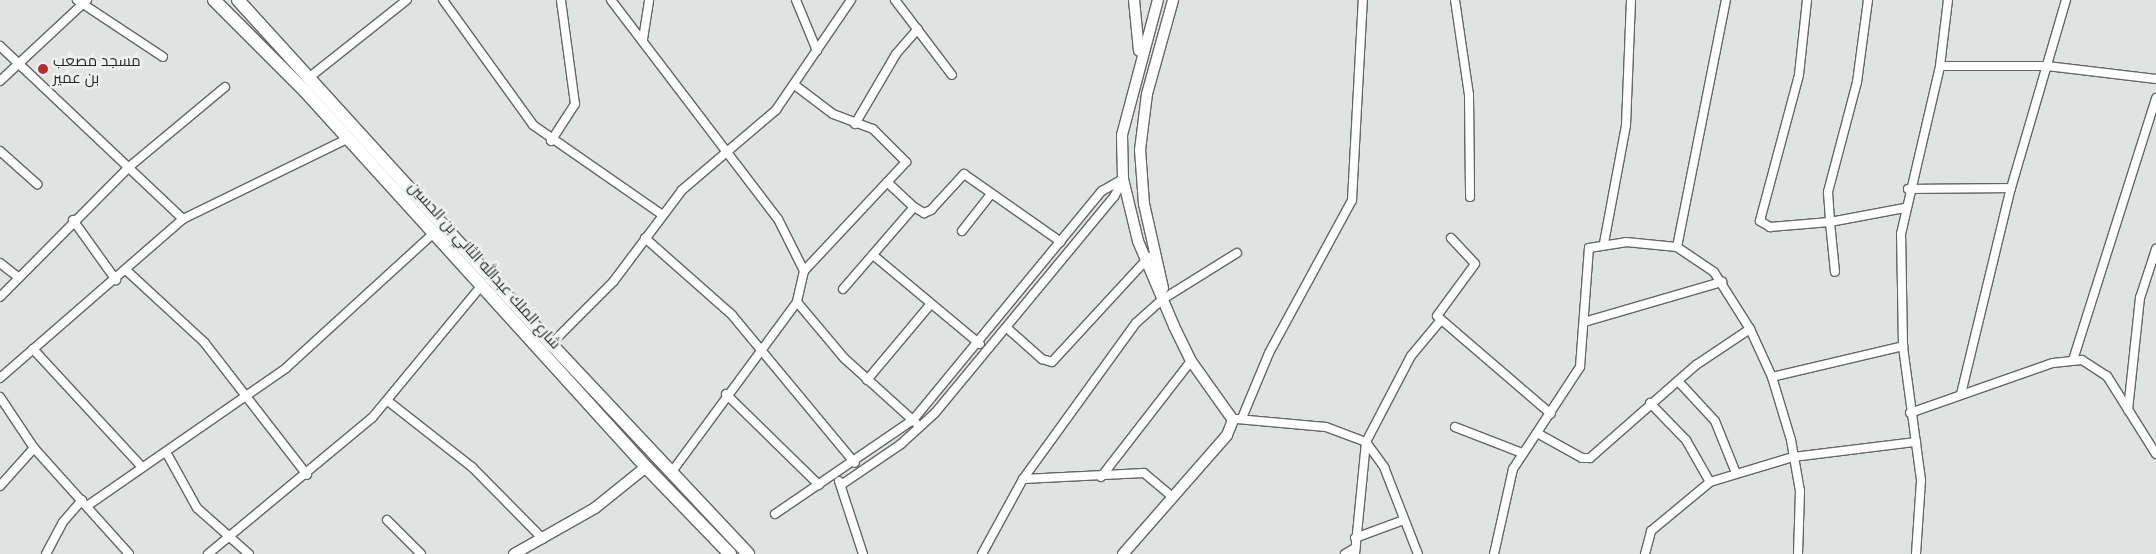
<!DOCTYPE html>
<html>
<head>
<meta charset="utf-8">
<style>
	body { margin:0 }
	#map { position:relative; width:2156px; height:554px; overflow:hidden; background:#dfe4e3; font-family:"Open Sans",Cairo,sans-serif }
	div>[style] { position:absolute }
	.roads { filter:drop-shadow(1px 0 #646767) drop-shadow(-1px 0 #646767) drop-shadow(0 1px #646767) drop-shadow(0 -1px #646767) }
	.minor>* { height:8px; margin:-4px; padding:0 4px; transform-origin:4px; border-radius:4px; background:#fff }
	.tertiary>* { height:10px; margin:-5px; padding:0 5px; transform-origin:5px; border-radius:5px; background:#fff }
	.primary>* { height:12px; margin:-6px; padding:0 6px; transform-origin:6px; border-radius:6px; background:#fff }
	.dots>* { width:14px; height:14px; translate:-50% -50%; box-sizing:border-box; border:2px solid #edf1f0; border-radius:50% }
	span { translate:-50% -50%; white-space:nowrap; text-align:center; line-height:1.15; -webkit-text-stroke:5px #edf1f0; paint-order:stroke }
	.poi-label { font-size:15px; color:#252626 }
	.left { translate:0 -50%; text-align:left }
	.street-label { font-size:15px; color:#252626 }
</style>
</head>
<body>
<div id="map">
	<div class="roads">
		<div class="minor">
			<i style="left:77px;top:0;width:103px;rotate:33.5deg"></i>
			<i style="left:443px;top:0;width:154px;rotate:54.2deg"></i>
			<i style="left:533px;top:125px;width:156px;rotate:34.8deg"></i>
			<i style="left:611px;top:0;width:275px;rotate:52.7deg"></i>
			<i style="left:778px;top:219px;width:58px;rotate:63.4deg"></i>
			<i style="left:804px;top:271px;width:32px;rotate:103deg"></i>
			<i style="left:797px;top:302px;width:212px;rotate:126.4deg"></i>
			<i style="left:796px;top:0;width:55px;rotate:67.6deg"></i>
			<i style="left:895px;top:0;width:94px;rotate:52.8deg"></i>
			<i style="left:1455px;top:0;width:96px;rotate:81.6deg"></i>
			<i style="left:1469px;top:95px;width:102px;rotate:89.4deg"></i>
			<i style="left:1807px;top:0;width:75px;rotate:96.1deg"></i>
			<i style="left:1799px;top:75px;width:151px;rotate:105deg"></i>
			<i style="left:1760px;top:221px;width:12px;rotate:31deg"></i>
			<i style="left:1770px;top:227px;width:60px;rotate:-4.8deg"></i>
			<i style="left:1830px;top:222px;width:50px;rotate:84.3deg"></i>
			<i style="left:1868px;top:0;width:83px;rotate:97.6deg"></i>
			<i style="left:1857px;top:82px;width:114px;rotate:104.8deg"></i>
			<i style="left:1828px;top:192px;width:30px;rotate:86deg"></i>
			<i style="left:1830px;top:222px;width:76px;rotate:-10.6deg"></i>
			<i style="left:643px;top:39px;width:39px;rotate:-81deg"></i>
			<i style="left:0;top:46px;width:252px;rotate:43.4deg"></i>
			<i style="left:1940px;top:66px;width:107px"></i>
			<i style="left:2047px;top:66px;width:110px;rotate:6.8deg"></i>
			<i style="left:311px;top:76px;width:122px;rotate:-38.4deg"></i>
			<i style="left:0;top:81px;width:119px;rotate:-43deg"></i>
			<i style="left:796px;top:86px;width:46px;rotate:37.1deg"></i>
			<i style="left:833px;top:114px;width:43px;rotate:20.6deg"></i>
			<i style="left:873px;top:129px;width:47px;rotate:45deg"></i>
			<i style="left:906px;top:162px;width:149px;rotate:133.1deg"></i>
			<i style="left:855px;top:124px;width:81px;rotate:-59.6deg"></i>
			<i style="left:896px;top:54px;width:33px;rotate:-49deg"></i>
			<i style="left:551px;top:141px;width:44px;rotate:-57deg"></i>
			<i style="left:575px;top:104px;width:105px;rotate:-97.7deg"></i>
			<i style="left:0;top:151px;width:50px;rotate:41.7deg"></i>
			<i style="left:887px;top:182px;width:37px;rotate:43deg"></i>
			<i style="left:1908px;top:189px;width:103px;rotate:-0.6deg"></i>
			<i style="left:73px;top:220px;width:74px;rotate:54.4deg"></i>
			<i style="left:962px;top:231px;width:47px;rotate:-51.9deg"></i>
			<i style="left:645px;top:238px;width:116px;rotate:41.5deg"></i>
			<i style="left:732px;top:315px;width:192px;rotate:50.3deg"></i>
			<i style="left:1451px;top:238px;width:35px;rotate:47deg"></i>
			<i style="left:1475px;top:264px;width:64px;rotate:126.2deg"></i>
			<i style="left:1437px;top:316px;width:150px;rotate:40.7deg"></i>
			<i style="left:1604px;top:243px;width:120px;rotate:-79.4deg"></i>
			<i style="left:1626px;top:125px;width:125px;rotate:-87.7deg"></i>
			<i style="left:873px;top:255px;width:139px;rotate:39.8deg"></i>
			<i style="left:0;top:263px;width:23px;rotate:38deg"></i>
			<i style="left:127px;top:271px;width:105px;rotate:42.7deg"></i>
			<i style="left:204px;top:342px;width:168px;rotate:52.2deg"></i>
			<i style="left:843px;top:289px;width:108px;rotate:-49.1deg"></i>
			<i style="left:914px;top:207px;width:12px;rotate:31deg"></i>
			<i style="left:924px;top:213px;width:8px;rotate:-23deg"></i>
			<i style="left:931px;top:210px;width:49px;rotate:-47.5deg"></i>
			<i style="left:964px;top:174px;width:118px;rotate:35deg"></i>
			<i style="left:0;top:297px;width:183px;rotate:-45.2deg"></i>
			<i style="left:129px;top:167px;width:125px;rotate:-39.8deg"></i>
			<i style="left:797px;top:302px;width:73px;rotate:50deg"></i>
			<i style="left:844px;top:358px;width:97px;rotate:42.1deg"></i>
			<i style="left:1584px;top:322px;width:144px;rotate:-16.2deg"></i>
			<i style="left:1007px;top:328px;width:47px;rotate:41.5deg"></i>
			<i style="left:1042px;top:359px;width:10px;rotate:17deg"></i>
			<i style="left:1052px;top:362px;width:143px;rotate:-47.3deg"></i>
			<i style="left:1750px;top:329px;width:53px;rotate:65.4deg"></i>
			<i style="left:1772px;top:377px;width:66px;rotate:73.2deg"></i>
			<i style="left:1791px;top:440px;width:52px;rotate:80deg"></i>
			<i style="left:1800px;top:491px;width:63px;rotate:91.8deg"></i>
			<i style="left:551px;top:344px;width:88px;rotate:-45deg"></i>
			<i style="left:613px;top:282px;width:115px;rotate:-53.1deg"></i>
			<i style="left:682px;top:190px;width:123px;rotate:-40.4deg"></i>
			<i style="left:776px;top:110px;width:133px;rotate:-55.7deg"></i>
			<i style="left:33px;top:349px;width:161px;rotate:47.3deg"></i>
			<i style="left:2073px;top:360px;width:275px;rotate:-72.4deg"></i>
			<i style="left:1772px;top:377px;width:135px;rotate:-13.3deg"></i>
			<i style="left:0;top:378px;width:242px;rotate:-41deg"></i>
			<i style="left:183px;top:219px;width:185px;rotate:-26deg"></i>
			<i style="left:867px;top:380px;width:98px;rotate:-50deg"></i>
			<i style="left:1678px;top:381px;width:54px;rotate:47.2deg"></i>
			<i style="left:1715px;top:421px;width:56px;rotate:68deg"></i>
			<i style="left:726px;top:394px;width:130px;rotate:44.4deg"></i>
			<i style="left:1961px;top:394px;width:212px;rotate:-76.4deg"></i>
			<i style="left:2011px;top:188px;width:196px;rotate:-73.7deg"></i>
			<i style="left:0;top:397px;width:61px;rotate:56.3deg"></i>
			<i style="left:34px;top:448px;width:142px;rotate:48.1deg"></i>
			<i style="left:388px;top:401px;width:107px;rotate:38.2deg"></i>
			<i style="left:472px;top:467px;width:101px;rotate:45.4deg"></i>
			<i style="left:1650px;top:403px;width:52px;rotate:45.8deg"></i>
			<i style="left:1686px;top:440px;width:48px;rotate:60.3deg"></i>
			<i style="left:2128px;top:410px;width:113px;rotate:-83.9deg"></i>
			<i style="left:2140px;top:298px;width:52px;rotate:-71.9deg"></i>
			<i style="left:1910px;top:413px;width:151px;rotate:-19.3deg"></i>
			<i style="left:2053px;top:363px;width:29px;rotate:-6deg"></i>
			<i style="left:2082px;top:360px;width:30px;rotate:33deg"></i>
			<i style="left:2107px;top:376px;width:92px;rotate:57.9deg"></i>
			<i style="left:1242px;top:418px;width:70px;rotate:-67.4deg"></i>
			<i style="left:1269px;top:353px;width:174px;rotate:-61.5deg"></i>
			<i style="left:1352px;top:200px;width:200px;rotate:-86.9deg"></i>
			<i style="left:1237px;top:419px;width:89px;rotate:5.1deg"></i>
			<i style="left:1326px;top:427px;width:43px;rotate:20.6deg"></i>
			<i style="left:1366px;top:442px;width:31px;rotate:54deg"></i>
			<i style="left:1384px;top:467px;width:93px;rotate:68.7deg"></i>
			<i style="left:1455px;top:427px;width:72px;rotate:21.2deg"></i>
			<i style="left:1537px;top:433px;width:51px;rotate:29.1deg"></i>
			<i style="left:1582px;top:458px;width:8px"></i>
			<i style="left:1590px;top:458px;width:141px;rotate:-41.3deg"></i>
			<i style="left:1696px;top:365px;width:65px;rotate:-33.7deg"></i>
			<i style="left:1750px;top:329px;width:67px;rotate:-122.3deg"></i>
			<i style="left:1714px;top:272px;width:45px;rotate:-146deg"></i>
			<i style="left:166px;top:452px;width:64px;rotate:61deg"></i>
			<i style="left:197px;top:508px;width:69px;rotate:41.5deg"></i>
			<i style="left:1101px;top:477px;width:147px;rotate:-52.2deg"></i>
			<i style="left:1023px;top:479px;width:121px;rotate:-2.8deg"></i>
			<i style="left:1144px;top:473px;width:35px;rotate:40deg"></i>
			<i style="left:839px;top:481px;width:77px;rotate:71.8deg"></i>
			<i style="left:841px;top:485px;width:73px;rotate:-34.3deg"></i>
			<i style="left:901px;top:444px;width:46px;rotate:-42.4deg"></i>
			<i style="left:935px;top:413px;width:281px;rotate:-50.4deg"></i>
			<i style="left:1114px;top:197px;width:20px;rotate:-63deg"></i>
			<i style="left:0;top:486px;width:51px;rotate:-48.2deg"></i>
			<i style="left:87px;top:506px;width:242px;rotate:-34.7deg"></i>
			<i style="left:286px;top:368px;width:200px;rotate:-42.4deg"></i>
			<i style="left:775px;top:514px;width:167px;rotate:-34.3deg"></i>
			<i style="left:913px;top:420px;width:297px;rotate:-50.5deg"></i>
			<i style="left:1102px;top:191px;width:24px;rotate:-30deg"></i>
			<i style="left:387px;top:520px;width:48px;rotate:45deg"></i>
			<i style="left:1355px;top:538px;width:52px;rotate:-20.2deg"></i>
			<i style="left:46px;top:554px;width:36px;rotate:-62deg"></i>
			<i style="left:63px;top:522px;width:29px;rotate:-49deg"></i>
			<i style="left:208px;top:554px;width:213px;rotate:-39.7deg"></i>
			<i style="left:372px;top:418px;width:173px;rotate:-50.4deg"></i>
			<i style="left:982px;top:554px;width:85px;rotate:-61.3deg"></i>
			<i style="left:1023px;top:479px;width:193px;rotate:-54.1deg"></i>
			<i style="left:1136px;top:323px;width:36px;rotate:-42deg"></i>
			<i style="left:1163px;top:299px;width:87px;rotate:-31.9deg"></i>
			<i style="left:1345px;top:554px;width:12px;rotate:-31deg"></i>
			<i style="left:1355px;top:554px;width:113px;rotate:-84.4deg"></i>
			<i style="left:1366px;top:442px;width:97px;rotate:-62.4deg"></i>
			<i style="left:1411px;top:356px;width:47px;rotate:-50.2deg"></i>
			<i style="left:1494px;top:554px;width:87px;rotate:-77.4deg"></i>
			<i style="left:1513px;top:469px;width:122px;rotate:-56.7deg"></i>
			<i style="left:1580px;top:367px;width:119px;rotate:-85.7deg"></i>
			<i style="left:1589px;top:248px;width:37px;rotate:-9deg"></i>
			<i style="left:1626px;top:242px;width:51px;rotate:5.6deg"></i>
			<i style="left:1677px;top:247px;width:252px;rotate:-78.8deg"></i>
			<i style="left:1645px;top:554px;width:24px;rotate:-75deg"></i>
			<i style="left:1651px;top:531px;width:77px;rotate:-39.7deg"></i>
			<i style="left:1710px;top:482px;width:87px;rotate:-16.8deg"></i>
			<i style="left:1793px;top:457px;width:124px;rotate:-7deg"></i>
			<i style="left:1916px;top:554px;width:74px;rotate:-86.1deg"></i>
			<i style="left:1921px;top:480px;width:135px;rotate:-97.7deg"></i>
			<i style="left:1903px;top:346px;width:112px;rotate:-91deg"></i>
			<i style="left:1901px;top:234px;width:172px;rotate:-76.9deg"></i>
			<i style="left:1940px;top:66px;width:66px;rotate:-83.1deg"></i>
		</div>
		<div class="tertiary">
			<i style="left:1134px;top:0;width:51px;rotate:84.4deg"></i>
			<i style="left:1163px;top:288px;width:86px;rotate:-102.7deg"></i>
			<i style="left:1144px;top:204px;width:54px;rotate:-94.2deg"></i>
			<i style="left:1140px;top:150px;width:56px;rotate:-82.9deg"></i>
			<i style="left:1147px;top:94px;width:98px;rotate:-74.5deg"></i>
			<i style="left:514px;top:554px;width:93px;rotate:-29.6deg"></i>
			<i style="left:595px;top:508px;width:65px;rotate:-38.8deg"></i>
			<i style="left:1123px;top:554px;width:158px;rotate:-48.8deg"></i>
			<i style="left:1227px;top:435px;width:16px;rotate:-68deg"></i>
			<i style="left:1233px;top:420px;width:72px;rotate:-125.4deg"></i>
			<i style="left:1191px;top:361px;width:39px;rotate:-116deg"></i>
			<i style="left:1174px;top:326px;width:92px;rotate:-113deg"></i>
			<i style="left:1138px;top:241px;width:64px;rotate:-103.6deg"></i>
			<i style="left:1123px;top:179px;width:44px;rotate:-91.3deg"></i>
			<i style="left:1122px;top:135px;width:140px;rotate:-75.1deg"></i>
		</div>
		<div class="primary">
			<i style="left:214px;top:0;width:129px;rotate:45deg"></i>
			<i style="left:305px;top:91px;width:508px;rotate:47.79deg"></i>
			<i style="left:646px;top:467px;width:121px;rotate:46deg"></i>
			<i style="left:238px;top:0;width:465px;rotate:47.7deg"></i>
			<i style="left:551px;top:344px;width:288px;rotate:46.8deg"></i>
		</div>
	</div>
	<div class="dots">
		<i style="left:43px;top:69px;background:#b92a2c"></i>
	</div>
	<div class="poi-label">
		<span class="left" style="left:53px;top:69px">مسجد مصعب<br>بن عمير</span>
	</div>
	<div class="street-label">
		<span style="left:485px;top:265px;rotate:48deg">شارع الملك عبدالله الثاني بن الحسين</span>
	</div>
</div>
</body>
</html>
